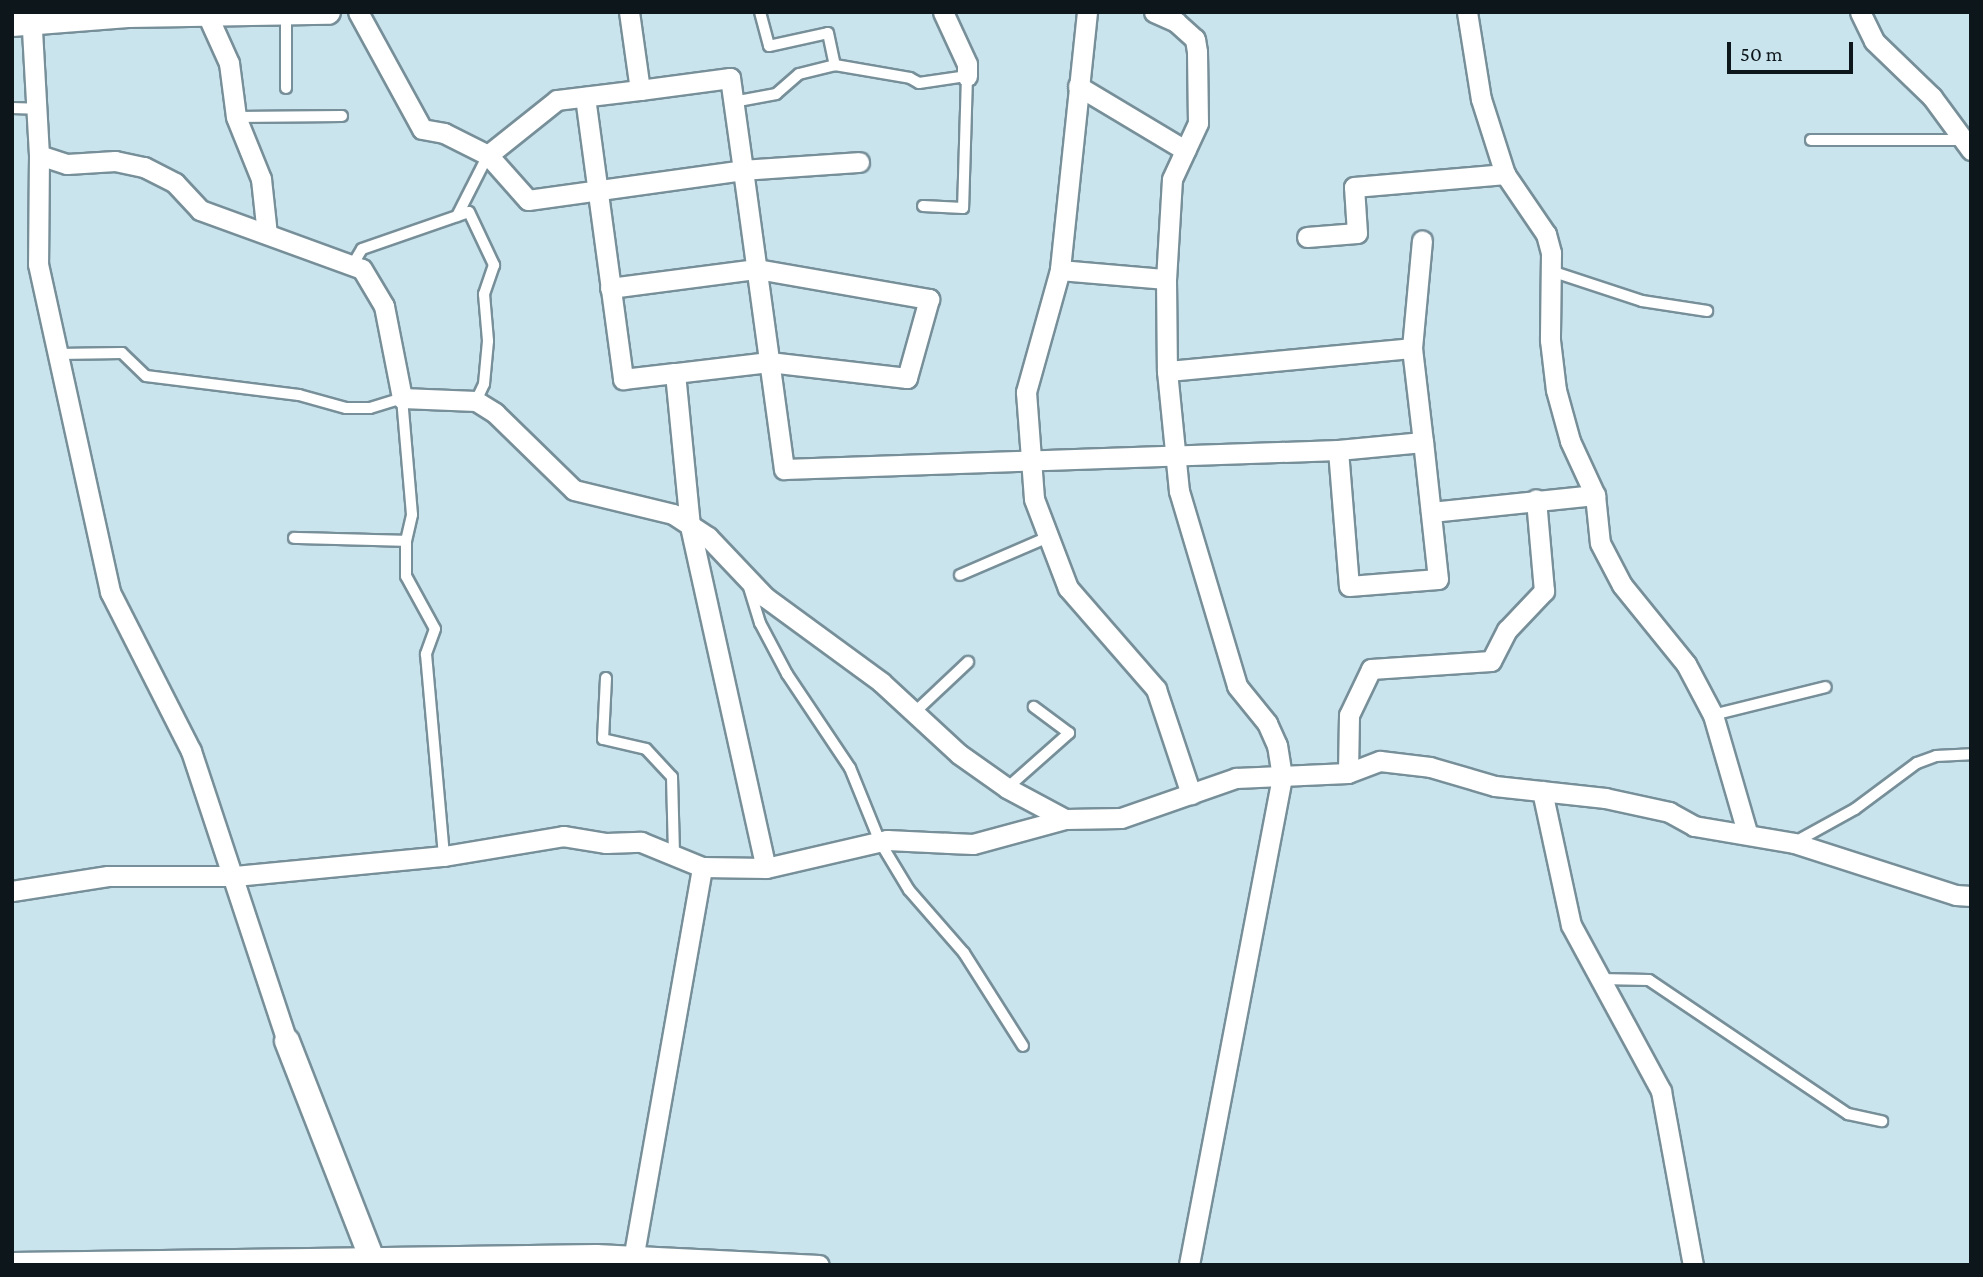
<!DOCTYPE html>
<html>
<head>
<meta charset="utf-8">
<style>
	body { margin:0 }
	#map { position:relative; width:1983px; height:1277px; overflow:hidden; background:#cae4ee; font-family:"Crimson Pro",serif }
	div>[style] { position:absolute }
	.stream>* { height:5px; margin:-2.5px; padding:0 2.5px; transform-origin:2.5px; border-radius:2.5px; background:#61b5d4 }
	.roads { filter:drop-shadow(2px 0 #778f99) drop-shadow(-2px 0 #778f99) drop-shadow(0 2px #778f99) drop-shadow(0 -2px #778f99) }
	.service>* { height:10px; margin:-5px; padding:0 5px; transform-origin:5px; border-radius:5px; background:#fff }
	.minor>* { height:19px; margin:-9.5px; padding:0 9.5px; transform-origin:9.5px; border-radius:9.5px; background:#fff }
	.tertiary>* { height:24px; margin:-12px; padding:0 12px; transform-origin:12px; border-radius:12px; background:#fff }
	span { translate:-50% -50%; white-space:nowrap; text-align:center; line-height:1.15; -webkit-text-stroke:5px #cae4ee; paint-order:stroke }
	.frame { position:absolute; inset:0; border:14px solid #0d161a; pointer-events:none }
	.scale { position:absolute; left:1727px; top:42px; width:126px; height:32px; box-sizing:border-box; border:4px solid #0d161a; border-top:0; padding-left:9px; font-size:21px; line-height:24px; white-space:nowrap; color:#0d161a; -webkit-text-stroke:5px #cae4ee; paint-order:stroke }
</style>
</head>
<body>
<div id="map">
	<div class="stream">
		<i style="left:1971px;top:90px;width:30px;rotate:90deg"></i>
	</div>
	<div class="roads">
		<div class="service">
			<i style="left:760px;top:12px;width:35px;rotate:75deg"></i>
			<i style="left:769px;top:46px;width:60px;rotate:-12.4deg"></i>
			<i style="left:828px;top:33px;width:33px;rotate:78deg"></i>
			<i style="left:835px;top:65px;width:76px;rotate:9.8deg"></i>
			<i style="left:910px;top:78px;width:10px;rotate:29deg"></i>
			<i style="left:919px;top:83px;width:49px;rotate:-8.3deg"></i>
			<i style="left:967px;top:76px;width:132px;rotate:91.7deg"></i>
			<i style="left:963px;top:208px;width:40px;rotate:-177.1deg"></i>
			<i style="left:286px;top:16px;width:72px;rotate:90deg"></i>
			<i style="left:733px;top:102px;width:44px;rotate:-10.5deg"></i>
			<i style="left:776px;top:94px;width:30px;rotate:-41deg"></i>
			<i style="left:799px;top:74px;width:37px;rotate:-14deg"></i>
			<i style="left:12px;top:108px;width:24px;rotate:2deg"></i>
			<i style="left:236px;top:117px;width:106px;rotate:-0.5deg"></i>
			<i style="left:1811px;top:140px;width:150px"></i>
			<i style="left:457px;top:216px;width:68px;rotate:-63.1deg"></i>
			<i style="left:353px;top:264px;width:17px;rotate:-59deg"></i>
			<i style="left:362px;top:249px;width:113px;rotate:-19.1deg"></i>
			<i style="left:469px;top:212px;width:59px;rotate:64.7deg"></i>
			<i style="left:494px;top:265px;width:31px;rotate:109deg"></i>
			<i style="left:484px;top:294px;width:47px;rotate:85.1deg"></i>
			<i style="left:488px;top:341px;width:43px;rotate:95.3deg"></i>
			<i style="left:484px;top:384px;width:19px;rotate:115deg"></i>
			<i style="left:1551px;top:271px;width:96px;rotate:18.2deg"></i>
			<i style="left:1642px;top:301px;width:66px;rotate:8.7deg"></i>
			<i style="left:58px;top:354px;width:64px;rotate:-0.9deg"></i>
			<i style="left:122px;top:353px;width:33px;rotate:44deg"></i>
			<i style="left:146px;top:376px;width:154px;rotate:7.1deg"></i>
			<i style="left:299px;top:395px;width:49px;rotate:15.5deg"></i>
			<i style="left:346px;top:408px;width:24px"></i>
			<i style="left:370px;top:408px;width:34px;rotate:-17deg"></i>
			<i style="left:402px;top:398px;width:117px;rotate:85.1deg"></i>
			<i style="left:412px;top:515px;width:27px;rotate:103deg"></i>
			<i style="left:406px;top:541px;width:35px;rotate:90deg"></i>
			<i style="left:406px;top:576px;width:60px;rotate:61.3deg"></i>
			<i style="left:435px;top:629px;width:27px;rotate:110deg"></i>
			<i style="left:426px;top:654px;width:203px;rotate:84.9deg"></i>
			<i style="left:294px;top:538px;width:112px;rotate:1.5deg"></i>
			<i style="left:960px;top:575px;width:94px;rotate:-23.3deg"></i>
			<i style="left:748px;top:584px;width:41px;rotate:72.9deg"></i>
			<i style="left:760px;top:623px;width:58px;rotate:62.1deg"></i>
			<i style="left:787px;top:674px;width:113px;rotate:56.2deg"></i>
			<i style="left:850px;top:768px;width:80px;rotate:67.9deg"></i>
			<i style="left:880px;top:842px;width:56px;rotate:58.9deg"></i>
			<i style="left:909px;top:890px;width:84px;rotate:48.9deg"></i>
			<i style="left:964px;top:953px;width:110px;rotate:57.6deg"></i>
			<i style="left:606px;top:678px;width:61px;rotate:92.8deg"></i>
			<i style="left:603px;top:739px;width:44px;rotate:13.1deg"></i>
			<i style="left:646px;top:749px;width:38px;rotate:47deg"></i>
			<i style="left:672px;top:777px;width:78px;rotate:88.5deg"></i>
			<i style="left:915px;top:712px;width:73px;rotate:-43.3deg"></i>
			<i style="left:1713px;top:715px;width:116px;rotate:-13.9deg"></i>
			<i style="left:1007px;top:788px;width:83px;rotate:-41.6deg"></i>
			<i style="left:1069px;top:733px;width:44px;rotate:-143.4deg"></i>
			<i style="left:1797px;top:841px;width:66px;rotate:-28.9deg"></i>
			<i style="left:1855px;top:809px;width:77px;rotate:-36.6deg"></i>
			<i style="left:1917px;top:763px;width:20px;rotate:-20deg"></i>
			<i style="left:1936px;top:756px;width:35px;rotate:-3deg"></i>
			<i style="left:1600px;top:979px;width:49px;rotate:1.2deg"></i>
			<i style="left:1649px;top:980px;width:240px;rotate:34deg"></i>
			<i style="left:1848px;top:1114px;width:35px;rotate:12deg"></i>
		</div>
		<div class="minor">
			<i style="left:31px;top:12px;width:143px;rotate:86.8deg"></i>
			<i style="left:39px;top:155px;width:109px;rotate:90.5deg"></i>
			<i style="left:38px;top:264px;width:336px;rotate:77.6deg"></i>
			<i style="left:110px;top:592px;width:178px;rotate:63deg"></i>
			<i style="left:191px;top:751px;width:305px;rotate:71.7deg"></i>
			<i style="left:206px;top:12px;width:56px;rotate:65.7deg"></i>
			<i style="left:229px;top:63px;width:54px;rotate:82.6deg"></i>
			<i style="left:236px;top:117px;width:67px;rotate:68deg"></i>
			<i style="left:261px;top:179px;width:55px;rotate:83.8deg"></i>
			<i style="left:358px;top:12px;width:133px;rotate:61.3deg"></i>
			<i style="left:422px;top:129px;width:22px;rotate:10deg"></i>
			<i style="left:444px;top:133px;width:49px;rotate:26.6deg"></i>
			<i style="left:488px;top:155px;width:60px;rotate:48.4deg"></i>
			<i style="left:528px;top:200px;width:217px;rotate:-7.9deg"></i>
			<i style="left:743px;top:170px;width:93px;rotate:-98deg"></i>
			<i style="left:730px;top:78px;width:91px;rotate:172.4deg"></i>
			<i style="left:640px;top:90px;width:79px;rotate:-98deg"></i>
			<i style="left:943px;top:12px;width:57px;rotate:65.2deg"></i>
			<i style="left:967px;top:64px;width:12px;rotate:90deg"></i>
			<i style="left:1087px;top:12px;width:259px;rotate:96deg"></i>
			<i style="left:1060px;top:270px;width:127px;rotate:105.6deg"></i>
			<i style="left:1026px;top:392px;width:107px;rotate:85.7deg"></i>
			<i style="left:1034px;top:499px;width:95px;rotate:69.1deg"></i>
			<i style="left:1068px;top:588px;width:134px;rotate:48.9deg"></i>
			<i style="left:1156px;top:689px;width:111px;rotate:71.6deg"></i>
			<i style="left:1154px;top:12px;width:24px;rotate:24deg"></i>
			<i style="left:1176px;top:22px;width:25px;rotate:42deg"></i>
			<i style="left:1195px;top:39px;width:13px;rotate:81deg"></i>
			<i style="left:1197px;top:52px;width:71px;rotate:89.2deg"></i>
			<i style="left:1198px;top:123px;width:62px;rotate:114.9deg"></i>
			<i style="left:1172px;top:179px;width:100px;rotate:93.4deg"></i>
			<i style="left:1166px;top:279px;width:92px;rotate:89.4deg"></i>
			<i style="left:1167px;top:371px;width:121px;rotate:84.3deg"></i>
			<i style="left:1179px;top:491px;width:203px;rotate:73.4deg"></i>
			<i style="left:1237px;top:686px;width:48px;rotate:51deg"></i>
			<i style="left:1267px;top:723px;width:24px;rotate:66deg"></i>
			<i style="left:1277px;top:745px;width:32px;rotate:81deg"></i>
			<i style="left:1282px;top:777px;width:497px;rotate:100.8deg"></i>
			<i style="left:1467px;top:12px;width:88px;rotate:80.9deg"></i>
			<i style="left:1481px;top:99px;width:79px;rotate:72.3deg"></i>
			<i style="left:1505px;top:174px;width:73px;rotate:55.7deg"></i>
			<i style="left:1546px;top:234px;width:20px;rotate:75deg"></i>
			<i style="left:1551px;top:253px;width:87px;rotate:90.7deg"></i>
			<i style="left:1550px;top:340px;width:50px;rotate:83.2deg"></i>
			<i style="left:1556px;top:390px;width:53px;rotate:74.6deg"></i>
			<i style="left:1570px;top:441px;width:60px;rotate:65.2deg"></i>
			<i style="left:1595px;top:495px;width:48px;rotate:84.1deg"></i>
			<i style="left:1600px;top:543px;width:47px;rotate:62.4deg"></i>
			<i style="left:1622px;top:585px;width:102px;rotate:51deg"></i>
			<i style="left:1686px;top:664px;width:58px;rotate:62.1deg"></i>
			<i style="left:1713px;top:715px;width:122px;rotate:73.8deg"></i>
			<i style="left:1860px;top:12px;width:32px;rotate:64deg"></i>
			<i style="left:1874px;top:41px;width:81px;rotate:44deg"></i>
			<i style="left:1932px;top:97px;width:66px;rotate:53.7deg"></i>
			<i style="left:1078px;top:86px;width:125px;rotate:30.9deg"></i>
			<i style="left:585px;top:97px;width:285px;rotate:82.3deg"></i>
			<i style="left:623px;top:379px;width:52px;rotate:-6.6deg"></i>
			<i style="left:675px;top:373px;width:154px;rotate:84.4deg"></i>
			<i style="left:690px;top:526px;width:350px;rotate:77.5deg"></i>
			<i style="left:39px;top:155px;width:29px;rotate:18deg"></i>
			<i style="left:67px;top:164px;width:48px;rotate:-3.6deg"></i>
			<i style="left:115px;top:161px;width:30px;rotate:12deg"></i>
			<i style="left:144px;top:167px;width:35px;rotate:27deg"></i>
			<i style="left:175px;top:183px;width:37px;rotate:47deg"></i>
			<i style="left:200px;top:210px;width:172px;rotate:20deg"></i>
			<i style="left:362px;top:269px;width:43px;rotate:59.3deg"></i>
			<i style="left:384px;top:306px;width:94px;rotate:78.9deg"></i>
			<i style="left:402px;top:398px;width:74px;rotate:2.3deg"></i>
			<i style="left:476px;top:401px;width:22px;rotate:32deg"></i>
			<i style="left:495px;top:413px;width:110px;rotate:44.3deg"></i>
			<i style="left:574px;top:490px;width:102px;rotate:13.6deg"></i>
			<i style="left:673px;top:514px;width:42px;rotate:33.3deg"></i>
			<i style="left:708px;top:537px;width:83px;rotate:46.5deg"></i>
			<i style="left:765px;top:597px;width:144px;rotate:36.2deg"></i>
			<i style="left:881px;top:682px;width:106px;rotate:42.7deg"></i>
			<i style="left:959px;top:754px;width:59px;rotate:35.3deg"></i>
			<i style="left:1007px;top:788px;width:66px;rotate:28.1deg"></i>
			<i style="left:488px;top:155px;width:88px;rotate:-38.6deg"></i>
			<i style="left:557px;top:100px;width:84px;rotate:-6.9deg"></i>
			<i style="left:859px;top:162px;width:116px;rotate:176.1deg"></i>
			<i style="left:743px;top:170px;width:302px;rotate:82.2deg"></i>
			<i style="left:784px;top:469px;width:554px;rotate:-1.96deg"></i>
			<i style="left:1338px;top:450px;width:85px;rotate:-5.4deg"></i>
			<i style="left:1423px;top:442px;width:95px;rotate:-96.7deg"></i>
			<i style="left:1412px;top:348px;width:246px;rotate:174.6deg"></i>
			<i style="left:1307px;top:237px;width:50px;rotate:-4.6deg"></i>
			<i style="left:1357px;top:233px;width:46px;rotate:-93.7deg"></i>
			<i style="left:1354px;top:187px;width:152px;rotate:-4.9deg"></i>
			<i style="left:1060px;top:270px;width:106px;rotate:4.9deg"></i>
			<i style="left:610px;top:288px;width:148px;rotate:-7.4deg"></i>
			<i style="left:757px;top:269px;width:175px;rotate:9.9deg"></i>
			<i style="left:929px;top:299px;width:82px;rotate:105.6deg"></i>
			<i style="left:907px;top:378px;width:139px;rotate:-173.4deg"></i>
			<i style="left:769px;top:362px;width:95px;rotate:173.3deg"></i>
			<i style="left:1412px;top:348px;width:108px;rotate:-84.7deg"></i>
			<i style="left:1338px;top:450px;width:136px;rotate:85.4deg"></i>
			<i style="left:1349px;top:586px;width:89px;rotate:-4.5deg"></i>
			<i style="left:1438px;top:579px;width:138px;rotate:-96.2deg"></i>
			<i style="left:1431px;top:512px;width:165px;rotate:-5.9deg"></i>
			<i style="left:1348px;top:773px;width:58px;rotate:-89deg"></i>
			<i style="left:1349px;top:715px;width:51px;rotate:-64.4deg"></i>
			<i style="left:1371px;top:669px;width:120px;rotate:-3.8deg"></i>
			<i style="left:1491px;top:661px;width:35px;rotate:-63deg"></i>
			<i style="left:1507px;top:630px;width:54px;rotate:-46.5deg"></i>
			<i style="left:1544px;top:591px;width:92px;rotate:-95deg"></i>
			<i style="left:1542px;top:791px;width:137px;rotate:77.8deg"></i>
			<i style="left:1571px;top:925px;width:189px;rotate:61.5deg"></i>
			<i style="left:1661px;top:1091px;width:177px;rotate:79.6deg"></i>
			<i style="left:12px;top:891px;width:97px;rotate:-8.9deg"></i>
			<i style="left:108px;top:876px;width:127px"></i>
			<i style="left:235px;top:876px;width:210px;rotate:-5.5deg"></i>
			<i style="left:444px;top:856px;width:121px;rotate:-9.5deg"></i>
			<i style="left:563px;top:836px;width:44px;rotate:9.2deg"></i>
			<i style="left:606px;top:843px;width:35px;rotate:-2deg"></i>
			<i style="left:641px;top:842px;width:66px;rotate:22.3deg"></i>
			<i style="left:702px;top:867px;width:64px;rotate:0.9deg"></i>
			<i style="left:766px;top:868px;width:124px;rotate:-13deg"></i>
			<i style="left:887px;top:840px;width:86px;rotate:2.7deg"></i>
			<i style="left:973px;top:844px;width:95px;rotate:-15.2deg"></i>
			<i style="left:1065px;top:819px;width:56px;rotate:-1deg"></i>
			<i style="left:1121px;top:818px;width:122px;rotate:-19.2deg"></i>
			<i style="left:1236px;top:778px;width:112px;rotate:-2.6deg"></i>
			<i style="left:1348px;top:773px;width:34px;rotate:-21deg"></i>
			<i style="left:1380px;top:761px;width:50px;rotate:6.8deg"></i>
			<i style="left:1430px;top:767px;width:68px;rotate:16.3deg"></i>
			<i style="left:1495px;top:786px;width:111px;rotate:6.2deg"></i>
			<i style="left:1605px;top:798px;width:66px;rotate:12.3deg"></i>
			<i style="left:1669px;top:812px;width:29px;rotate:29deg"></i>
			<i style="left:1694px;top:826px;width:101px;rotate:9.6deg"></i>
			<i style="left:1794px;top:843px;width:170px;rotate:17.8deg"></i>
			<i style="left:1956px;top:895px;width:15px;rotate:4deg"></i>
			<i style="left:12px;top:1262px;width:584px;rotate:-0.78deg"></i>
			<i style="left:596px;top:1254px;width:223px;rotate:2.8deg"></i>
			<i style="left:632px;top:1265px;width:404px;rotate:-80deg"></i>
		</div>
		<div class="tertiary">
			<i style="left:12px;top:24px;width:116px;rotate:-4.4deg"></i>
			<i style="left:128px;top:15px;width:200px;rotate:-0.9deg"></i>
			<i style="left:287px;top:1041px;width:231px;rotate:68.7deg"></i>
		</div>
	</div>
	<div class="frame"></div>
	<div class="scale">50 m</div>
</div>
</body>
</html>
